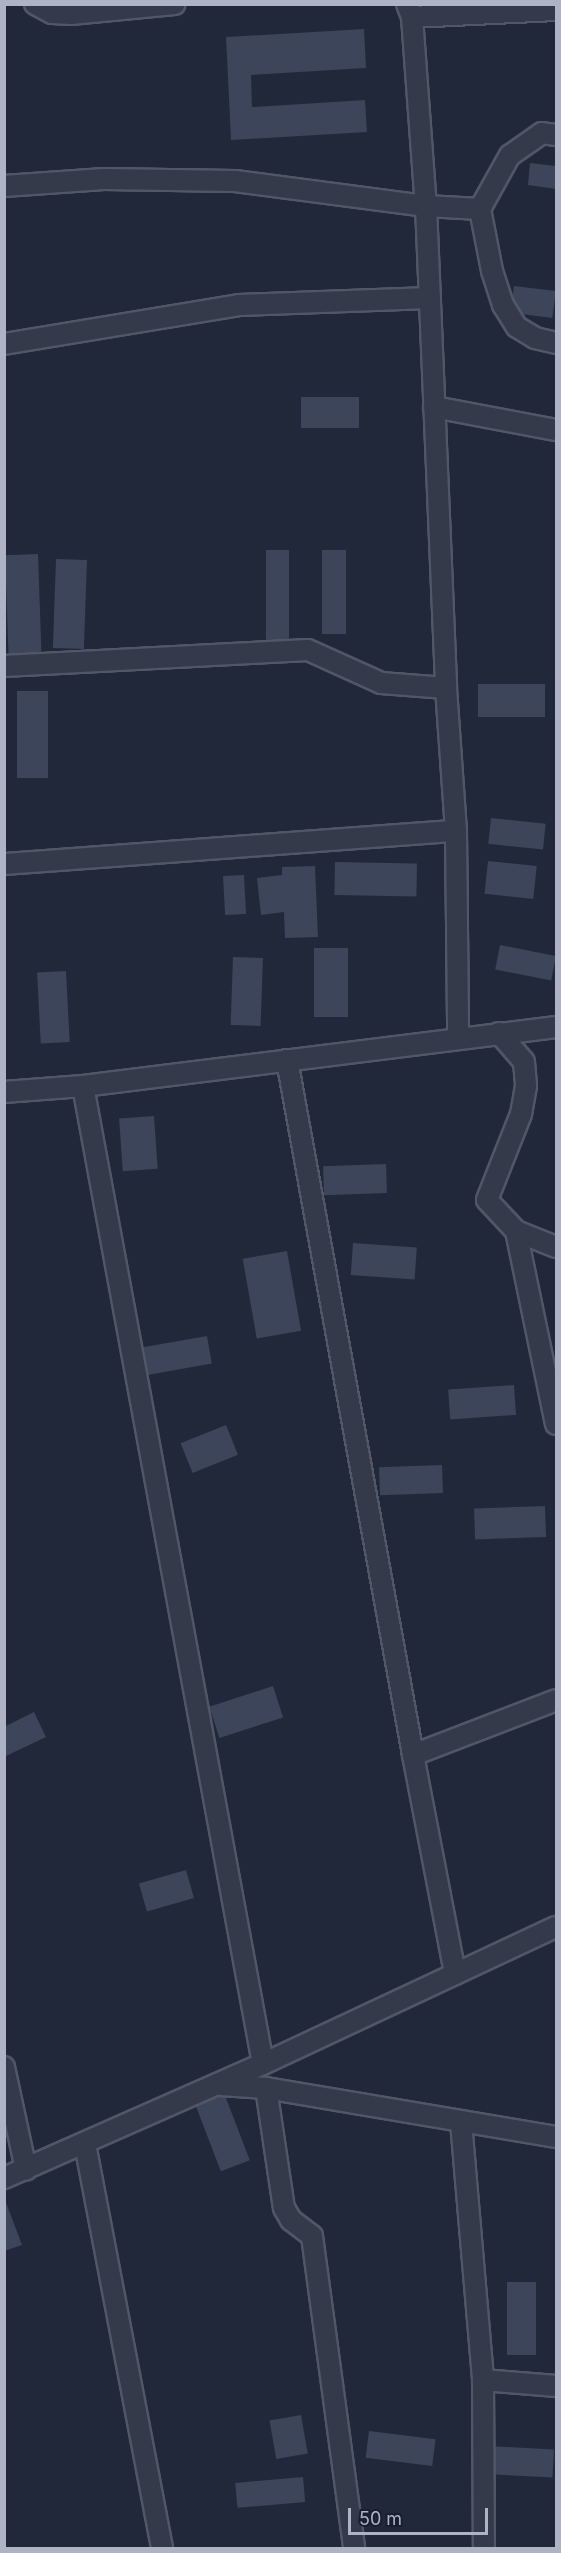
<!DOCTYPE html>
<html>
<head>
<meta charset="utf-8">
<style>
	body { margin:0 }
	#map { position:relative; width:561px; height:2553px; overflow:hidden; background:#202839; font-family:Inter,sans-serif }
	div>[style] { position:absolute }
	.building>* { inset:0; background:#3c4559; transform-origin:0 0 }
	.roads { filter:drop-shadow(2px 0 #515767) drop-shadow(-2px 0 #515767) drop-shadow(0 2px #515767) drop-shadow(0 -2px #515767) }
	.minor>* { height:20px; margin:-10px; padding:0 10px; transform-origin:10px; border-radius:10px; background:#343a49 }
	span { translate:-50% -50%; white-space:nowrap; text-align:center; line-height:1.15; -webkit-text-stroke:4.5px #191f2e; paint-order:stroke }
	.frame { position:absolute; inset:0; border:6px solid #aeb4c6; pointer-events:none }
	.scale { position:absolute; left:348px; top:2508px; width:140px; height:27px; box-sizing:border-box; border:3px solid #aeb4c6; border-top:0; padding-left:8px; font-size:18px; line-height:21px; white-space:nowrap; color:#aeb4c6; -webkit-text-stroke:4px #191f2e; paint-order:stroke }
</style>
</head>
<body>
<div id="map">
	<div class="building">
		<i style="clip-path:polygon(364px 29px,366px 68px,251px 75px,252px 107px,365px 100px,367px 132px,231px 140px,226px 37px)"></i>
		<i style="clip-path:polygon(530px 163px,556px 166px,556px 189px,528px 185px)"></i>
		<i style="left:514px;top:286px;width:42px;height:27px;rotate:7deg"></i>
		<i style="left:301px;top:397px;width:58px;height:31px"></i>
		<i style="left:266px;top:550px;width:23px;height:91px"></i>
		<i style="left:322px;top:550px;width:24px;height:84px"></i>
		<i style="left:38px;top:554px;width:99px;height:33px;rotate:88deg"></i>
		<i style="left:56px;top:559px;width:31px;height:89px;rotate:2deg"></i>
		<i style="left:545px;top:684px;width:33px;height:67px;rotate:90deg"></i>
		<i style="left:17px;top:691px;width:31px;height:87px"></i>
		<i style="left:491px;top:818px;width:55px;height:26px;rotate:6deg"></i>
		<i style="left:488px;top:861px;width:49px;height:33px;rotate:6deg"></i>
		<i style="left:335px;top:862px;width:82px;height:33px;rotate:1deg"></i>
		<i style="clip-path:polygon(315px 866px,318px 937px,285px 938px,284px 912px,261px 915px,257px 878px,282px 875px,282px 867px)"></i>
		<i style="left:244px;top:875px;width:39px;height:21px;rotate:87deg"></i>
		<i style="left:500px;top:945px;width:57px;height:25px;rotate:11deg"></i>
		<i style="left:314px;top:948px;width:34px;height:69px"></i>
		<i style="left:233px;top:957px;width:30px;height:68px;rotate:2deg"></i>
		<i style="left:66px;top:971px;width:71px;height:29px;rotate:87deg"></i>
		<i style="left:154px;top:1116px;width:53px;height:35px;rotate:86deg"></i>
		<i style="left:386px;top:1164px;width:29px;height:63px;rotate:88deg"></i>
		<i style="left:353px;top:1243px;width:64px;height:32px;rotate:4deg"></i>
		<i style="left:287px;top:1251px;width:81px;height:45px;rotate:80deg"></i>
		<i style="left:207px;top:1336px;width:28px;height:71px;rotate:80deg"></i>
		<i style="left:514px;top:1385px;width:30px;height:66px;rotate:86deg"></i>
		<i style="left:226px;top:1425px;width:32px;height:49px;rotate:68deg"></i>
		<i style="left:442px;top:1465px;width:28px;height:63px;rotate:88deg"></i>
		<i style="left:545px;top:1506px;width:31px;height:71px;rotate:88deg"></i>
		<i style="left:273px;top:1686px;width:33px;height:67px;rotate:72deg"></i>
		<i style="clip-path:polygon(34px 1712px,46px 1737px,4px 1757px,4px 1727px)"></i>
		<i style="left:186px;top:1870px;width:29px;height:49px;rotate:74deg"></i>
		<i style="left:224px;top:2093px;width:72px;height:31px;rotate:69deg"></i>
		<i style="clip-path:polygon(4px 2197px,22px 2245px,4px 2251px)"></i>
		<i style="left:507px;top:2282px;width:29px;height:73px"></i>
		<i style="left:301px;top:2415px;width:39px;height:32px;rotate:80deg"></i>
		<i style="left:369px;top:2431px;width:67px;height:27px;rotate:7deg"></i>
		<i style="left:487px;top:2446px;width:67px;height:28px;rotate:3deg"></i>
		<i style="left:303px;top:2477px;width:25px;height:68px;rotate:85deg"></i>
	</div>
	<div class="roads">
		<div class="minor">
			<i style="left:35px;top:4px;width:19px;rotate:28deg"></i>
			<i style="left:52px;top:13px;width:19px;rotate:3deg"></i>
			<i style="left:71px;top:14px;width:104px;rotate:-5.5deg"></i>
			<i style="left:407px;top:4px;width:14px;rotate:69deg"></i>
			<i style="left:412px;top:17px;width:190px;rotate:85.8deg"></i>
			<i style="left:426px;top:206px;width:482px;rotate:87.6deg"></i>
			<i style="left:446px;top:688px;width:143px;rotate:86deg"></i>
			<i style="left:456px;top:831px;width:206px;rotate:89.4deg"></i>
			<i style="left:412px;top:17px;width:144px;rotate:-2.8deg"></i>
			<i style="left:556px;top:135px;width:14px;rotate:-172deg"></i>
			<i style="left:542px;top:133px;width:39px;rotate:145deg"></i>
			<i style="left:510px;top:155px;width:62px;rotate:119.1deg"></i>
			<i style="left:480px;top:209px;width:63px;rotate:79deg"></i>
			<i style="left:492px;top:271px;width:36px;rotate:72deg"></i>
			<i style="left:503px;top:305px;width:26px;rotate:58deg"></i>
			<i style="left:517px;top:327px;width:21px;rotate:31deg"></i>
			<i style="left:535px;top:338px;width:22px;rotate:13deg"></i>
			<i style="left:4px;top:186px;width:100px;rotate:-4deg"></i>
			<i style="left:104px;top:179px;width:131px;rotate:0.9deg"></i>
			<i style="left:235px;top:181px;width:193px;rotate:7.5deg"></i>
			<i style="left:426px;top:206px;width:54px;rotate:3.2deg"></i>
			<i style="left:4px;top:344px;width:238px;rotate:-9.4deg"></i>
			<i style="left:239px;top:305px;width:191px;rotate:-2.1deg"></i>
			<i style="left:434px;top:407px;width:124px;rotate:10.7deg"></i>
			<i style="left:4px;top:666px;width:304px;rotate:-3deg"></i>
			<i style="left:308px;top:650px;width:80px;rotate:24.3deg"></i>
			<i style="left:381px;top:683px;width:65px;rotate:4.4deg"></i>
			<i style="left:4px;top:864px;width:453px;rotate:-4.2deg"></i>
			<i style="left:499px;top:1033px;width:38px;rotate:49deg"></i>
			<i style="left:524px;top:1062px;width:24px;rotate:85deg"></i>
			<i style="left:526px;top:1086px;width:28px;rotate:100deg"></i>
			<i style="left:521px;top:1114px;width:92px;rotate:111.6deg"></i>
			<i style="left:487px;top:1200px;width:42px;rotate:46.9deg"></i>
			<i style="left:516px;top:1231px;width:43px;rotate:21.8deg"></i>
			<i style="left:287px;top:1060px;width:706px;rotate:79.72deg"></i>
			<i style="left:413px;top:1755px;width:223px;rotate:79.1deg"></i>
			<i style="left:83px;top:1086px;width:994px;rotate:79.57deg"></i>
			<i style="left:4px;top:1092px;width:79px;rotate:-4.3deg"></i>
			<i style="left:83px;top:1086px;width:477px;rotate:-7.1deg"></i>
			<i style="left:516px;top:1231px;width:197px;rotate:78.3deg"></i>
			<i style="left:413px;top:1755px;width:153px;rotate:-21deg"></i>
			<i style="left:4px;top:2067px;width:105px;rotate:77.9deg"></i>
			<i style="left:221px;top:2085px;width:45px;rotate:3.8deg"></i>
			<i style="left:266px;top:2088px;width:294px;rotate:9.6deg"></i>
			<i style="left:266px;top:2088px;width:121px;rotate:81.5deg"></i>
			<i style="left:284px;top:2208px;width:14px;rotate:60deg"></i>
			<i style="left:291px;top:2220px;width:26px;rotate:37deg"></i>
			<i style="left:312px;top:2236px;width:315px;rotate:82.3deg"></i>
			<i style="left:461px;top:2122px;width:259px;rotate:85.1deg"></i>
			<i style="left:483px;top:2380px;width:168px;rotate:89.7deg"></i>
			<i style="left:85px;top:2144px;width:411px;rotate:79.2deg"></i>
			<i style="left:4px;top:2178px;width:283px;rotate:-23.8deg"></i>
			<i style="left:263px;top:2064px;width:323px;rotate:-25.1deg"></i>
			<i style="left:483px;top:2380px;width:73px;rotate:4.7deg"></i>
		</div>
	</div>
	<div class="frame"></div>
	<div class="scale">50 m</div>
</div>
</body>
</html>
